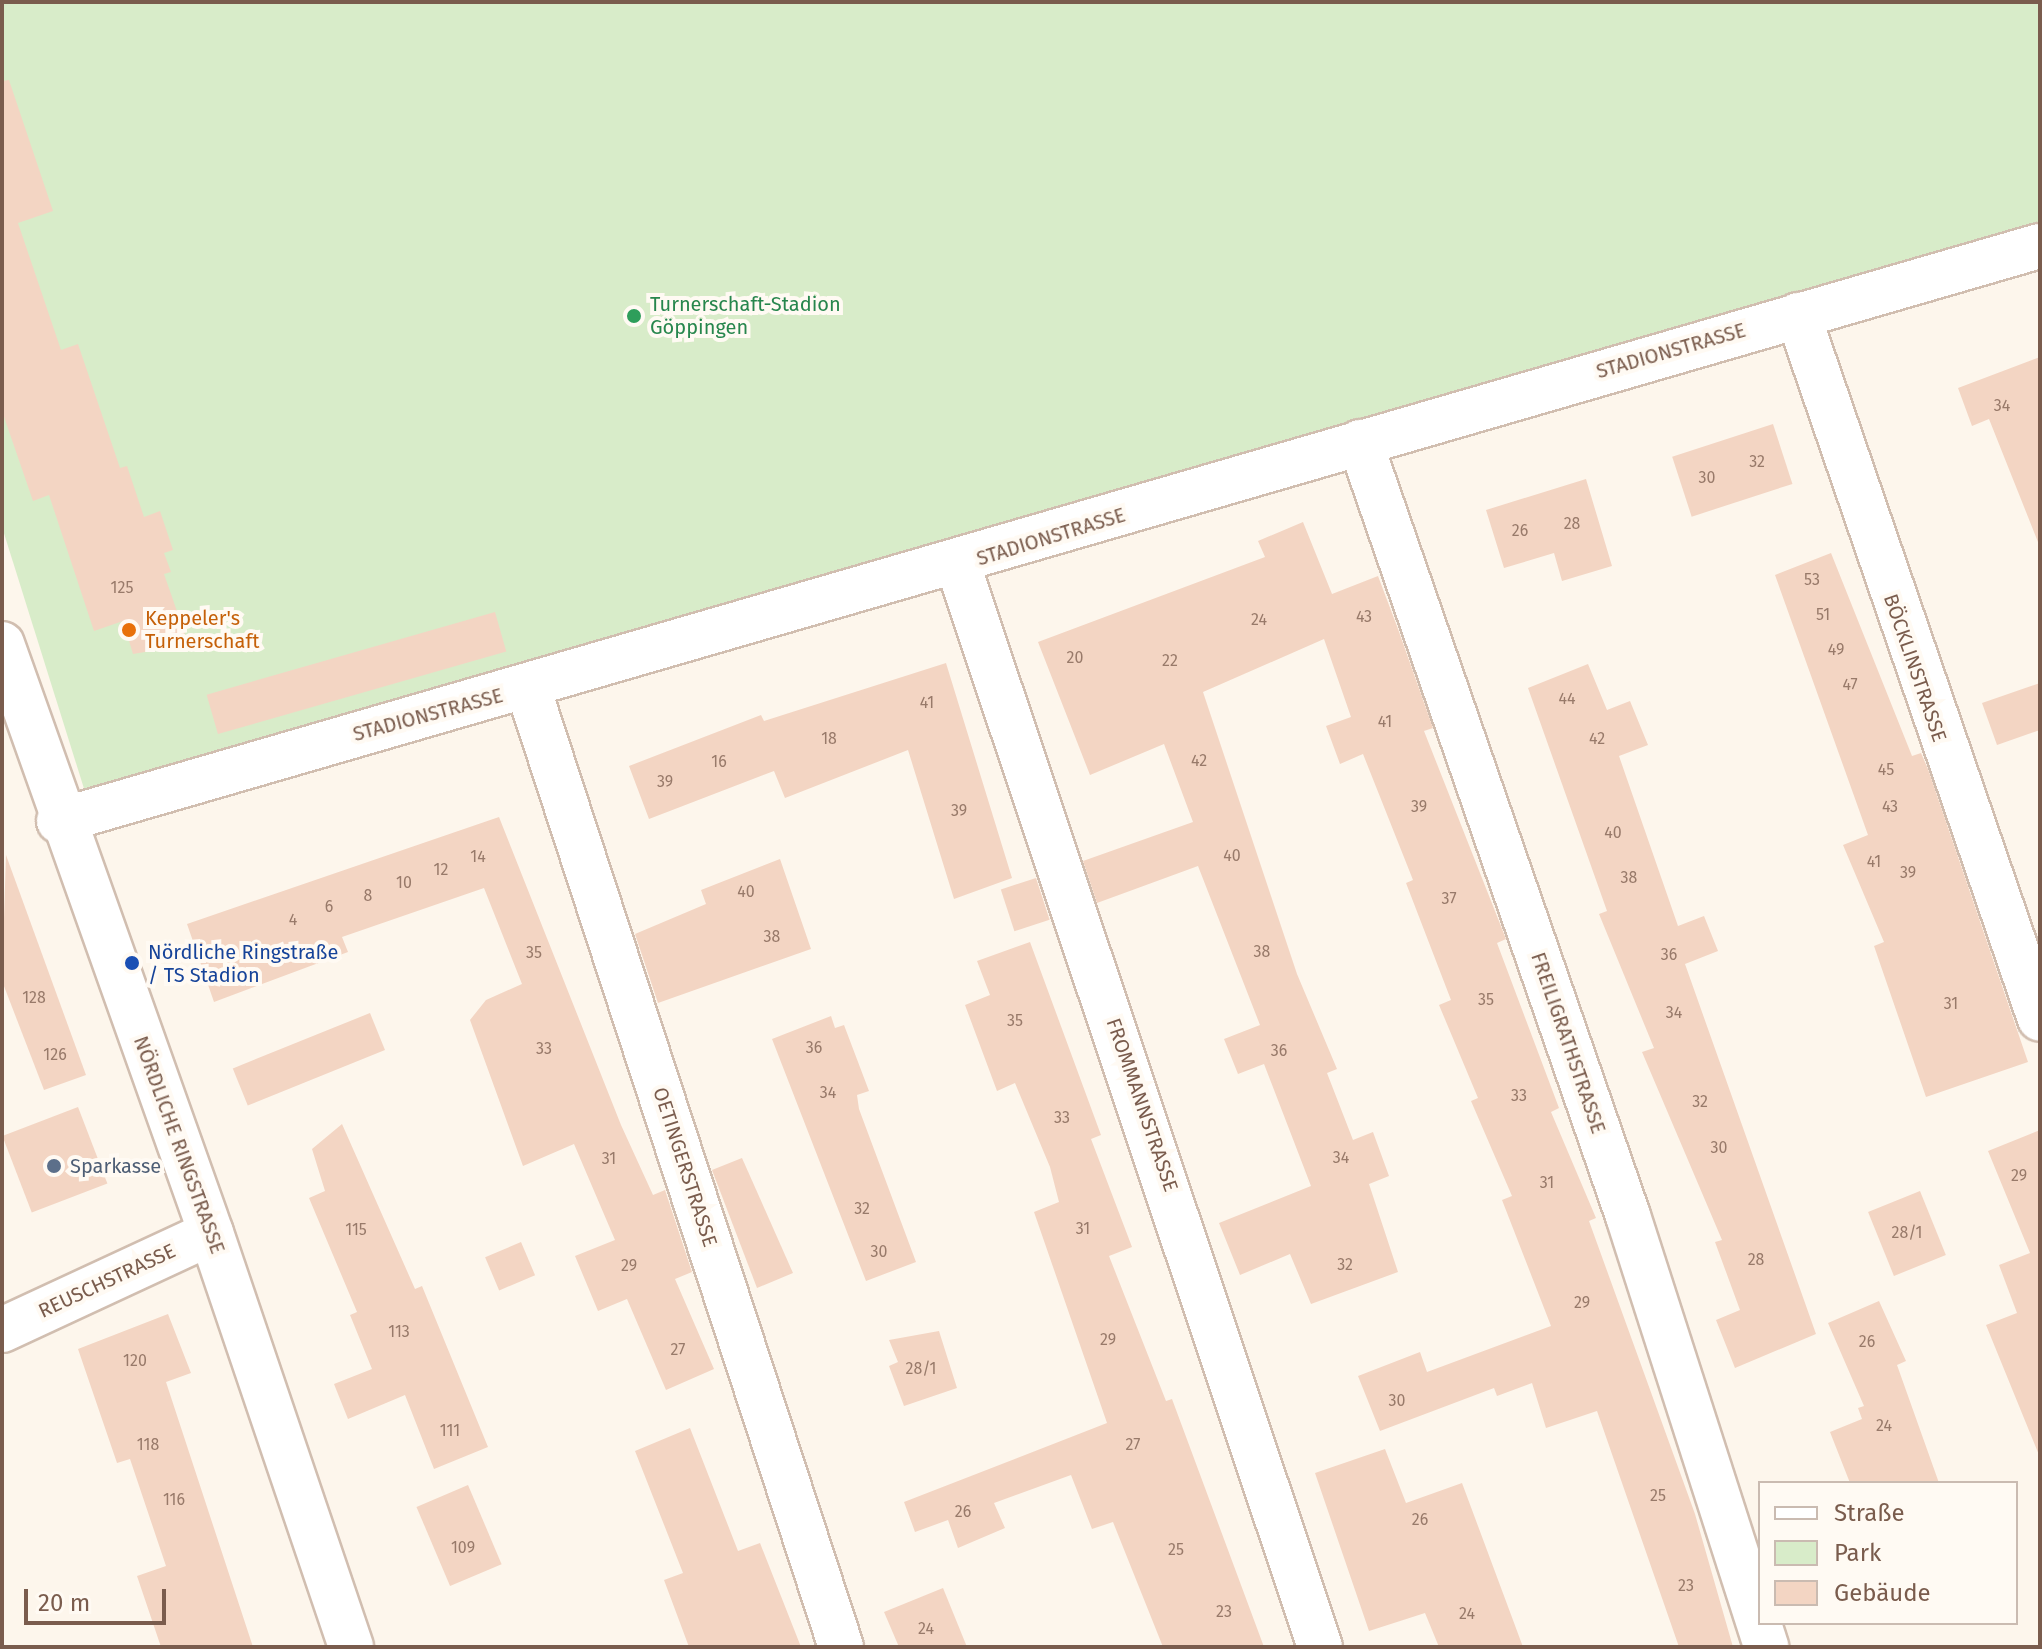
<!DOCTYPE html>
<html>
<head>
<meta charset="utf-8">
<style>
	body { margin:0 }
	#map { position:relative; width:2042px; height:1649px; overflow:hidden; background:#fdf6ec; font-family:"Fira Sans",sans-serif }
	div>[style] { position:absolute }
	.green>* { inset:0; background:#d8ecc9 }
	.building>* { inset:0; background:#f3d5c3; transform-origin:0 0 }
	.roads { filter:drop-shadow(2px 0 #d1beb0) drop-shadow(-2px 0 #d1beb0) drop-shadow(0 2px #d1beb0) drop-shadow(0 -2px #d1beb0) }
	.minor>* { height:44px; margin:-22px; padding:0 22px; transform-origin:22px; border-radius:22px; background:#fff }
	.tertiary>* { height:44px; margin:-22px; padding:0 22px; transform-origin:22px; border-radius:22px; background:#fff }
	.dots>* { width:22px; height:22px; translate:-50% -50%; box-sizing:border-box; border:4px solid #fffaf3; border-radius:50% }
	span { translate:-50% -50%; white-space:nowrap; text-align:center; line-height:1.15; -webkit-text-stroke:8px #fffaf3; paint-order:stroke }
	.number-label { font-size:16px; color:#987a6a }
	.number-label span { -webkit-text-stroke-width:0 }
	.leisure-label { font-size:20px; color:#27864d }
	.left { translate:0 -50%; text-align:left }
	.street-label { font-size:20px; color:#7a5c4d }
	.food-label { font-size:20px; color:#c56008 }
	.transit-label { font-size:20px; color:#164399 }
	.service-label { font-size:20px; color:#4e5e75 }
	.frame { position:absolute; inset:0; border:4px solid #7a5c4d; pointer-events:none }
	.legend { position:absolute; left:1758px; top:1481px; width:260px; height:144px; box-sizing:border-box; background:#fffaf3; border:2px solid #cabbb1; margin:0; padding:10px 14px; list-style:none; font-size:24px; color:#7a5c4d }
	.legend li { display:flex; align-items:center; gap:16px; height:40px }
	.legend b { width:40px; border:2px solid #cabbb1 }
	.scale { position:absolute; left:24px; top:1589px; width:142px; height:36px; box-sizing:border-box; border:4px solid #7a5c4d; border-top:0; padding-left:10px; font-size:24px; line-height:28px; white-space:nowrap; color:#7a5c4d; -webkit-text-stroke:6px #fffaf3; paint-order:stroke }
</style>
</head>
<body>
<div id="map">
	<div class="green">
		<i style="clip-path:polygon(2px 2px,2040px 2px,2040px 226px,86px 795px,2px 527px)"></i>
	</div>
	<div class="building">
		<i style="clip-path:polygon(9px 80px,53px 211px,18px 223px,61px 350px,78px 344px,120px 468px,127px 466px,144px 517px,160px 511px,173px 550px,164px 553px,171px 572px,164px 574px,187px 640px,151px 651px,133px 654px,123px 621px,94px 631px,49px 495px,33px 501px,2px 411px,2px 81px)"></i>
		<i style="clip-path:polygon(2040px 357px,2040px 542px,2038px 542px,1989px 419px,1972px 426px,1958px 388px)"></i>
		<i style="left:1773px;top:424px;width:63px;height:106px;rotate:72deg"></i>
		<i style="clip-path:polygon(1586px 479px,1612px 566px,1562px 581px,1554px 553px,1504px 568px,1486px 510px)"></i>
		<i style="clip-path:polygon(1303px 522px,1332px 594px,1378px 576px,1398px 629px,1433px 728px,1424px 731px,1506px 939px,1497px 943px,1559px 1108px,1551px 1112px,1596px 1218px,1589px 1221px,1695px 1514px,1733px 1647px,1679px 1647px,1597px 1411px,1546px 1428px,1532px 1383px,1497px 1396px,1494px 1388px,1380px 1431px,1358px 1376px,1420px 1352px,1427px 1372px,1551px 1326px,1502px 1200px,1512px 1196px,1471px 1101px,1478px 1098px,1439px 1005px,1451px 1000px,1406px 883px,1413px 880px,1363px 754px,1340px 764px,1326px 726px,1351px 717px,1324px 639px,1203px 692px,1297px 974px,1337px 1069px,1327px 1073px,1353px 1140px,1373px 1132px,1389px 1176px,1369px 1184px,1398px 1272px,1311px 1304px,1290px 1254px,1240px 1275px,1219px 1223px,1311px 1186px,1264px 1064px,1238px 1074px,1224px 1039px,1260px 1025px,1198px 866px,1097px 903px,1083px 861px,1193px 822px,1164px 744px,1090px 775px,1038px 642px,1265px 557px,1258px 541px)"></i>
		<i style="clip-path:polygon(1831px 553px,1912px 756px,1921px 753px,1928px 769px,2028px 1062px,1926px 1097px,1874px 946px,1884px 942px,1843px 845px,1868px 835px,1775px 575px)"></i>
		<i style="left:495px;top:612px;width:41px;height:300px;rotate:74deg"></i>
		<i style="clip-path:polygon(946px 663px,1012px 878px,954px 899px,908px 750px,785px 798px,774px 771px,649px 819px,629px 766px,761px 715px,764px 721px)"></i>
		<i style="clip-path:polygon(1588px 664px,1607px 710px,1630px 701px,1648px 745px,1619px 756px,1678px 926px,1704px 916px,1718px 951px,1685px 964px,1816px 1334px,1735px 1368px,1716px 1320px,1740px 1310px,1715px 1242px,1722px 1240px,1642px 1052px,1654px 1048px,1599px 914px,1607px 911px,1528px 688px)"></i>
		<i style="clip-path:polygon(2040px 683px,2040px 730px,1997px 745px,1982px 703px)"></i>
		<i style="clip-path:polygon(499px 817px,621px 1125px,653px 1195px,665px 1190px,692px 1272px,675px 1279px,714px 1369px,666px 1390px,627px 1299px,598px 1311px,575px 1256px,615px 1240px,574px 1144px,523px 1166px,470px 1020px,486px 1000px,522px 984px,484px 888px,342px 937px,348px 952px,214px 1002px,187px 924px)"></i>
		<i style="clip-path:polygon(6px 855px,86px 1075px,44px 1090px,2px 981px)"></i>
		<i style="clip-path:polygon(780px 859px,811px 949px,658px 1003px,635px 934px,706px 904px,701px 890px)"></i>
		<i style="left:1036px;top:878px;width:44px;height:37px;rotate:72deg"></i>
		<i style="clip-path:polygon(1030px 942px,1101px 1135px,1091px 1139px,1132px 1247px,1109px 1256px,1166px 1401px,1172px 1399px,1264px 1647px,1163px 1647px,1113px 1522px,1092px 1529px,1071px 1475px,994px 1503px,1005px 1528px,958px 1548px,948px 1520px,915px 1532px,904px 1502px,1107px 1423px,1034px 1212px,1059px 1202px,1050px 1167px,1015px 1083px,997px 1091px,965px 1005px,990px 995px,977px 961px)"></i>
		<i style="left:370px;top:1013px;width:40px;height:148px;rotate:68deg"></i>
		<i style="clip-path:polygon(831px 1016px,835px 1028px,844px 1025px,869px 1091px,857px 1095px,859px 1109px,916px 1262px,866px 1281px,772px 1039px)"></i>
		<i style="left:78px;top:1107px;width:82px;height:81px;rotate:69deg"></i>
		<i style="clip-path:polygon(342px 1124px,415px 1289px,422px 1286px,488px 1447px,434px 1469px,405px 1395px,348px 1419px,334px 1384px,372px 1369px,350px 1315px,357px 1312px,309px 1198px,325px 1191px,312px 1149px)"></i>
		<i style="clip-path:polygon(2040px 1130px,2040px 1455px,2039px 1455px,1986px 1325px,2017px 1313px,1999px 1265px,2030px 1253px,1988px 1151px)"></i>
		<i style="clip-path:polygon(742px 1158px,793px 1273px,757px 1288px,712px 1170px)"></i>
		<i style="left:1920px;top:1191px;width:69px;height:56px;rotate:68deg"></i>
		<i style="left:521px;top:1242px;width:36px;height:39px;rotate:67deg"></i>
		<i style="clip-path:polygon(1879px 1301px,1906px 1361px,1897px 1365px,1939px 1483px,1850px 1483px,1830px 1432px,1862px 1419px,1858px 1408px,1864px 1406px,1828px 1323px)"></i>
		<i style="clip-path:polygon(168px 1314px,191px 1373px,166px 1382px,253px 1647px,161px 1647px,137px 1576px,166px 1566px,130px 1459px,117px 1463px,78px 1349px)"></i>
		<i style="clip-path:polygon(939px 1331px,957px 1388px,904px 1406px,889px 1366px,898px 1362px,889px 1340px)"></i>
		<i style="clip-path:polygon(690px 1428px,738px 1551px,760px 1543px,801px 1647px,689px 1647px,664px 1580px,683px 1573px,635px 1451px)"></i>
		<i style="clip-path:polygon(1385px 1449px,1406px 1503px,1462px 1483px,1523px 1647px,1439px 1647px,1425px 1613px,1369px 1631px,1315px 1473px)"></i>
		<i style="left:468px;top:1485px;width:86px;height:56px;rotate:67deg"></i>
		<i style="clip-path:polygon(943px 1588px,967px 1647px,899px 1647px,884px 1612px)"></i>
	</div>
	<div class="roads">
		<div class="minor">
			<i style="left:1798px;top:315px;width:744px;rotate:71.03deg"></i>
			<i style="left:1360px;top:442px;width:819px;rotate:70.9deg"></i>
			<i style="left:1628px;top:1216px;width:453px;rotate:72.2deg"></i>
			<i style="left:958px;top:565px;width:1141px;rotate:71.5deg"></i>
			<i style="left:2px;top:644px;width:625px;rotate:70.46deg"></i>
			<i style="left:528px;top:688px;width:1009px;rotate:71.92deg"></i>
			<i style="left:59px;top:821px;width:2063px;rotate:-16.19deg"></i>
		</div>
		<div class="tertiary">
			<i style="left:2px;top:1330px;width:230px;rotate:-24.9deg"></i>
			<i style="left:211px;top:1233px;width:437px;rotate:71.3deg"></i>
		</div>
	</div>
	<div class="dots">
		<i style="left:634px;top:316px;background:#2e9e5b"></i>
		<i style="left:129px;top:630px;background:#e8710a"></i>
		<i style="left:132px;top:963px;background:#1a4fb4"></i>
		<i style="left:54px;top:1166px;background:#5c6f8a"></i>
	</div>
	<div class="number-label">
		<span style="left:2002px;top:406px">34</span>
		<span style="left:1757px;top:462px">32</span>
		<span style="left:1707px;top:478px">30</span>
		<span style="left:1572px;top:524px">28</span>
		<span style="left:1520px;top:531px">26</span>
		<span style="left:1812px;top:580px">53</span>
		<span style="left:122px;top:588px">125</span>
		<span style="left:1823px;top:615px">51</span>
		<span style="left:1364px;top:617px">43</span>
		<span style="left:1259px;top:620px">24</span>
		<span style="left:1836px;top:650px">49</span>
		<span style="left:1075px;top:658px">20</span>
		<span style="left:1170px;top:661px">22</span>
		<span style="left:1850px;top:685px">47</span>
		<span style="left:1567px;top:699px">44</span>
		<span style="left:927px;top:703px">41</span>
		<span style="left:1385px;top:722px">41</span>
		<span style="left:829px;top:739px">18</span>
		<span style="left:1597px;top:739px">42</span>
		<span style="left:1199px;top:761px">42</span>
		<span style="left:719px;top:762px">16</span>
		<span style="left:1886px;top:770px">45</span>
		<span style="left:665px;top:782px">39</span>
		<span style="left:1419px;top:807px">39</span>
		<span style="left:1890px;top:807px">43</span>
		<span style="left:959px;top:811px">39</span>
		<span style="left:1613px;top:833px">40</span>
		<span style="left:1232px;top:856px">40</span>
		<span style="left:478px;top:857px">14</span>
		<span style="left:1874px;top:862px">41</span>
		<span style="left:441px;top:870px">12</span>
		<span style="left:1908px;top:873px">39</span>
		<span style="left:1629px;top:878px">38</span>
		<span style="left:404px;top:883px">10</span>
		<span style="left:746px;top:892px">40</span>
		<span style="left:368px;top:896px">8</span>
		<span style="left:1449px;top:899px">37</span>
		<span style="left:329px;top:907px">6</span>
		<span style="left:293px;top:920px">4</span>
		<span style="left:772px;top:937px">38</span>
		<span style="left:1262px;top:952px">38</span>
		<span style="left:534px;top:953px">35</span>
		<span style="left:1669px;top:955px">36</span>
		<span style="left:34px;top:998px">128</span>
		<span style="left:1486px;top:1000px">35</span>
		<span style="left:1951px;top:1004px">31</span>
		<span style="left:1674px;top:1013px">34</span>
		<span style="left:1015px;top:1021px">35</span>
		<span style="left:814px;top:1048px">36</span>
		<span style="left:544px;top:1049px">33</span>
		<span style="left:1279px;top:1051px">36</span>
		<span style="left:55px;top:1055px">126</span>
		<span style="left:828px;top:1093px">34</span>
		<span style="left:1519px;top:1096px">33</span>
		<span style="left:1700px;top:1102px">32</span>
		<span style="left:1062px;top:1118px">33</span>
		<span style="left:1719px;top:1148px">30</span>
		<span style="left:1341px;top:1158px">34</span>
		<span style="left:609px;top:1159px">31</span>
		<span style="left:2019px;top:1176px">29</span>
		<span style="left:1547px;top:1183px">31</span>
		<span style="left:862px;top:1209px">32</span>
		<span style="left:1083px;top:1229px">31</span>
		<span style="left:356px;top:1230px">115</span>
		<span style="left:1907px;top:1233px">28/1</span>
		<span style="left:879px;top:1252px">30</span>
		<span style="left:1756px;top:1260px">28</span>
		<span style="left:1345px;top:1265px">32</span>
		<span style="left:629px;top:1266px">29</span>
		<span style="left:1582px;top:1303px">29</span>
		<span style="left:399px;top:1332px">113</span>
		<span style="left:1108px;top:1340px">29</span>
		<span style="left:1867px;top:1342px">26</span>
		<span style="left:678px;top:1350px">27</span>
		<span style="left:135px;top:1361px">120</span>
		<span style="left:921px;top:1369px">28/1</span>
		<span style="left:1397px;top:1401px">30</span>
		<span style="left:1884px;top:1426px">24</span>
		<span style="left:450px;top:1431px">111</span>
		<span style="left:148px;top:1445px">118</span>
		<span style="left:1133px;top:1445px">27</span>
		<span style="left:1658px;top:1496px">25</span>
		<span style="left:174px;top:1500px">116</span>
		<span style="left:963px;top:1512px">26</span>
		<span style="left:1420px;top:1520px">26</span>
		<span style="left:463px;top:1548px">109</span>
		<span style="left:1176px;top:1550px">25</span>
		<span style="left:1686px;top:1586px">23</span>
		<span style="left:1224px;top:1612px">23</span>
		<span style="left:1467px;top:1614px">24</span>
		<span style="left:926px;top:1629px">24</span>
	</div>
	<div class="leisure-label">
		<span class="left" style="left:650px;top:316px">Turnerschaft-Stadion<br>Göppingen</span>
	</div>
	<div class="street-label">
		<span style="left:1671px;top:351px;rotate:-16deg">STADIONSTRASSE</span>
		<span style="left:1051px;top:537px;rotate:-17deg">STADIONSTRASSE</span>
		<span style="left:1915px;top:668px;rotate:71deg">BÖCKLINSTRASSE</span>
		<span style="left:428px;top:715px;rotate:-15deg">STADIONSTRASSE</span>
		<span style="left:1568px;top:1043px;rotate:71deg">FREILIGRATHSTRASSE</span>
		<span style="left:1142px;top:1105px;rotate:71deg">FROMMANNSTRASSE</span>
		<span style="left:179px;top:1145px;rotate:70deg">NÖRDLICHE RINGSTRASSE</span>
		<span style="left:685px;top:1167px;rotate:72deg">OETINGERSTRASSE</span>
		<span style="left:107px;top:1281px;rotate:-25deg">REUSCHSTRASSE</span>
	</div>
	<div class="food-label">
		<span class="left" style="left:145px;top:630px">Keppeler's<br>Turnerschaft</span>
	</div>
	<div class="transit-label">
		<span class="left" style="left:148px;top:964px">Nördliche Ringstraße<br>/ TS Stadion</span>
	</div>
	<div class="service-label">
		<span class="left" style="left:70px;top:1166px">Sparkasse</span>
	</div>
	<div class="frame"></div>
	<ul class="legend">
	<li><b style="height:10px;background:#fff"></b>Straße</li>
	<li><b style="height:22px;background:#d8ecc9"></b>Park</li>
	<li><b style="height:22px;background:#f3d5c3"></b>Gebäude</li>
	</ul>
	<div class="scale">20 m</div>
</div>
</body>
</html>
